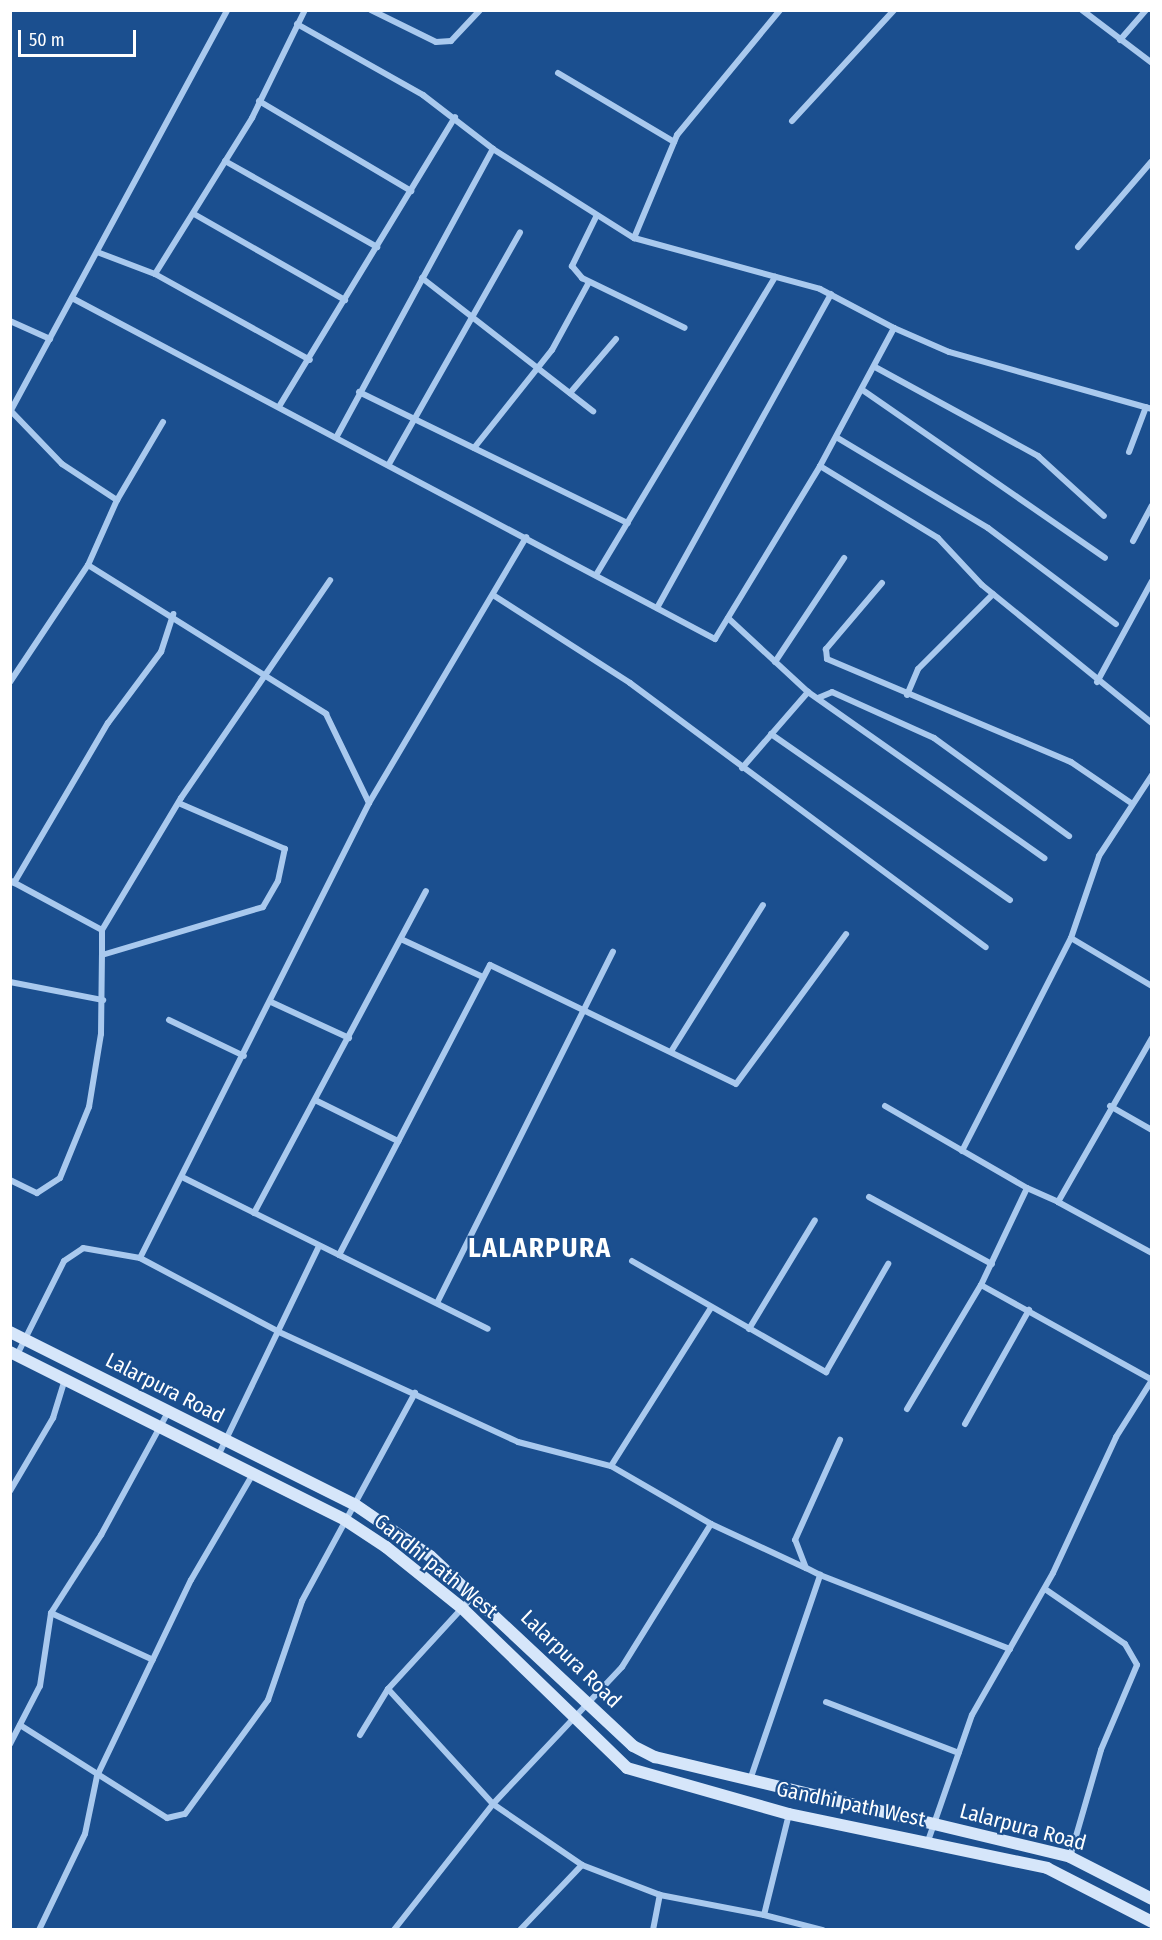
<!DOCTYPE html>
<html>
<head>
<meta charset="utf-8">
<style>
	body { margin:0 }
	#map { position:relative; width:1162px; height:1940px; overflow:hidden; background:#1b4f8f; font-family:"Fira Sans Condensed",sans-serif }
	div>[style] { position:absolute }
	.street>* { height:6px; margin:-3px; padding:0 3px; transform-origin:3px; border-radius:3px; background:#a9c9ee }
	.secondary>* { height:12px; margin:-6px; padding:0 6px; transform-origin:6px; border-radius:6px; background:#d6e6fa }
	span { translate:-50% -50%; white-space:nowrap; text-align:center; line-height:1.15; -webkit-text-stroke:4.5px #1b4f8f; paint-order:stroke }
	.street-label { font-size:21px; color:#fff }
	.district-label { font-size:27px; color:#fff; font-weight:700; letter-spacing:1.5px }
	.frame { position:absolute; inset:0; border:12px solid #fff; pointer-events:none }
	.scale { position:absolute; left:18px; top:30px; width:118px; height:27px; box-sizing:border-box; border:3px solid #fff; border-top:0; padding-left:8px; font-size:18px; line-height:21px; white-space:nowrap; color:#fff; -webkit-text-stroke:4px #1b4f8f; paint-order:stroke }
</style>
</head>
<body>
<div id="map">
	<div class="street">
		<i style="left:371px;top:10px;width:72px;rotate:26.2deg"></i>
		<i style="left:436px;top:42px;width:15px;rotate:-4deg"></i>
		<i style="left:451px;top:41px;width:42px;rotate:-46.9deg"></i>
		<i style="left:1082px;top:10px;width:88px;rotate:37.1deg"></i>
		<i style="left:297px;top:24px;width:145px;rotate:29.4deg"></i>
		<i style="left:423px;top:95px;width:88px;rotate:37.6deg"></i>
		<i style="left:493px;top:149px;width:167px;rotate:32.3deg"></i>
		<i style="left:634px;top:238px;width:193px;rotate:15.3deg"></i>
		<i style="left:820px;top:289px;width:84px;rotate:27.8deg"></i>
		<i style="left:1120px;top:40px;width:40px;rotate:-49deg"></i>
		<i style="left:558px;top:73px;width:135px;rotate:30.7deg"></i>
		<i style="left:259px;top:101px;width:177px;rotate:30.6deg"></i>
		<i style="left:792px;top:121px;width:151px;rotate:-47.4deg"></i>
		<i style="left:225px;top:161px;width:175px;rotate:29.5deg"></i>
		<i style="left:194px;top:214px;width:174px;rotate:29.7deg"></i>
		<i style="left:596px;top:217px;width:55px;rotate:116.1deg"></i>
		<i style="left:572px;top:266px;width:16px;rotate:50deg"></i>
		<i style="left:582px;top:278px;width:114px;rotate:25.9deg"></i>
		<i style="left:634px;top:238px;width:112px;rotate:-67.3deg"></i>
		<i style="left:677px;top:135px;width:162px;rotate:-50.5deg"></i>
		<i style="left:1078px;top:247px;width:113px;rotate:-49.3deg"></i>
		<i style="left:97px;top:252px;width:62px;rotate:20.8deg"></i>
		<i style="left:155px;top:274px;width:177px;rotate:29deg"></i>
		<i style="left:155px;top:274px;width:184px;rotate:-58.1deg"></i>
		<i style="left:252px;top:118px;width:120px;rotate:-63.9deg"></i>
		<i style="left:422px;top:278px;width:217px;rotate:37.9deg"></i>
		<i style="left:72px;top:298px;width:728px;rotate:27.94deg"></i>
		<i style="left:715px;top:639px;width:202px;rotate:-58.7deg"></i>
		<i style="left:10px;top:321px;width:44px;rotate:24.2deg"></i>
		<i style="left:875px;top:367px;width:186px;rotate:28.6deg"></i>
		<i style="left:1038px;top:456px;width:89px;rotate:42.3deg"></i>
		<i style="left:864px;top:391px;width:293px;rotate:34.7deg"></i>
		<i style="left:359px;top:392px;width:299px;rotate:26deg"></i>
		<i style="left:570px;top:393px;width:71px;rotate:-49.6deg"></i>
		<i style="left:280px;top:405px;width:337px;rotate:-58.7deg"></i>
		<i style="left:1152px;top:409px;width:211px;rotate:-164.3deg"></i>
		<i style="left:949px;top:352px;width:60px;rotate:-156.4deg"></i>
		<i style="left:894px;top:328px;width:157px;rotate:118.2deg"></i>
		<i style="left:820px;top:466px;width:138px;rotate:31.4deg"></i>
		<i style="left:938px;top:538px;width:64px;rotate:46.9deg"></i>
		<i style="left:982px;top:585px;width:219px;rotate:39.1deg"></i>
		<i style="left:10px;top:410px;width:75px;rotate:46.1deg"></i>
		<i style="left:62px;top:464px;width:66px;rotate:33.2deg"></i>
		<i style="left:10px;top:412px;width:457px;rotate:-61.6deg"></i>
		<i style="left:163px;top:422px;width:91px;rotate:120.5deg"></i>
		<i style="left:117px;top:500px;width:71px;rotate:114deg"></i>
		<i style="left:88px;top:565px;width:281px;rotate:32deg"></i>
		<i style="left:326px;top:714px;width:99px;rotate:64.2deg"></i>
		<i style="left:337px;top:436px;width:327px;rotate:-61.5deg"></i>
		<i style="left:836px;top:437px;width:177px;rotate:30.9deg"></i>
		<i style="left:988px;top:528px;width:160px;rotate:36.9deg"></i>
		<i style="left:474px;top:448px;width:125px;rotate:-51.5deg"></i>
		<i style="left:552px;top:350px;width:77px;rotate:-61.4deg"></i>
		<i style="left:1129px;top:452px;width:48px;rotate:-69.3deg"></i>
		<i style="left:389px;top:464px;width:266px;rotate:-60.5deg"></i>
		<i style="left:1133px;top:541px;width:40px;rotate:-62deg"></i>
		<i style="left:596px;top:575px;width:348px;rotate:-59deg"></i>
		<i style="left:882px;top:583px;width:87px;rotate:130.3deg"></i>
		<i style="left:826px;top:649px;width:10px;rotate:84deg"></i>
		<i style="left:827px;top:659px;width:265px;rotate:22.9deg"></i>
		<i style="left:1071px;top:762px;width:73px;rotate:34.3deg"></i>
		<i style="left:493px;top:595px;width:163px;rotate:32.7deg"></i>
		<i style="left:630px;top:683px;width:443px;rotate:36.6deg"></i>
		<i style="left:657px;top:608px;width:359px;rotate:-61deg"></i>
		<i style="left:728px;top:618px;width:109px;rotate:42.8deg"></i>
		<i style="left:808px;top:692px;width:289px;rotate:35.1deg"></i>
		<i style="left:775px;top:662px;width:125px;rotate:-56.4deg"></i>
		<i style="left:10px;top:682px;width:141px;rotate:-56.3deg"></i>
		<i style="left:1097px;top:682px;width:115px;rotate:-61.4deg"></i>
		<i style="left:907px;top:695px;width:28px;rotate:-67deg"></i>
		<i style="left:918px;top:669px;width:106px;rotate:-45deg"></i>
		<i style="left:818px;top:698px;width:15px;rotate:-23deg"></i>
		<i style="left:832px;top:692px;width:112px;rotate:24.3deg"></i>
		<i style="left:934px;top:738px;width:167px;rotate:36deg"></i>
		<i style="left:771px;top:734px;width:291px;rotate:34.8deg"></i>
		<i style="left:742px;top:768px;width:101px;rotate:-49deg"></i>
		<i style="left:11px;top:881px;width:103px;rotate:28.3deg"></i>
		<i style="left:102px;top:930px;width:25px;rotate:90deg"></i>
		<i style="left:14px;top:883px;width:186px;rotate:-59.6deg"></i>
		<i style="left:108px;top:723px;width:89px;rotate:-53.3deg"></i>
		<i style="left:161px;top:652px;width:40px;rotate:-72deg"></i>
		<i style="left:102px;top:930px;width:154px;rotate:-59.1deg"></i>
		<i style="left:181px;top:798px;width:264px;rotate:-55.6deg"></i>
		<i style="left:1071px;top:938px;width:94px;rotate:30.7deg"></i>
		<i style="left:403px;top:940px;width:88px;rotate:24.8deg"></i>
		<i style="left:10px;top:982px;width:95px;rotate:11deg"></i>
		<i style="left:271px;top:1002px;width:86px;rotate:24.8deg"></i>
		<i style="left:169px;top:1020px;width:83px;rotate:25.6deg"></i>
		<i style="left:672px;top:1050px;width:171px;rotate:-57.9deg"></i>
		<i style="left:315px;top:1100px;width:93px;rotate:26.3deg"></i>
		<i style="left:885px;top:1106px;width:164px;rotate:30deg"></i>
		<i style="left:1110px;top:1106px;width:48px;rotate:29.7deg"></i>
		<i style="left:962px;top:1151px;width:239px;rotate:-62.9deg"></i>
		<i style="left:1071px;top:938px;width:87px;rotate:-71.1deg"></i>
		<i style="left:1099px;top:856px;width:97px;rotate:-56.8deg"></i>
		<i style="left:184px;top:1178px;width:339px;rotate:26.4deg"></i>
		<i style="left:10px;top:1180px;width:30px;rotate:26deg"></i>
		<i style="left:37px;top:1193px;width:27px;rotate:-33deg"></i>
		<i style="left:60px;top:1178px;width:77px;rotate:-67.8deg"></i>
		<i style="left:89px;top:1107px;width:74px;rotate:-80.7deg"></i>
		<i style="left:101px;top:1034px;width:79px;rotate:-89.3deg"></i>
		<i style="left:102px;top:955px;width:168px;rotate:-16.6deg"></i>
		<i style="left:263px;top:907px;width:30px;rotate:-60deg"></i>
		<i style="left:278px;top:881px;width:33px;rotate:-78deg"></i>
		<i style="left:285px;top:849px;width:116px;rotate:-156.7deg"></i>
		<i style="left:869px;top:1197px;width:140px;rotate:28.6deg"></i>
		<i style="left:1058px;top:1202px;width:107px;rotate:28.5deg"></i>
		<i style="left:254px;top:1213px;width:365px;rotate:-61.9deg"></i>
		<i style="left:339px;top:1255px;width:327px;rotate:-62.5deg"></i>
		<i style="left:490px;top:965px;width:273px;rotate:25.8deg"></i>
		<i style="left:736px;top:1084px;width:186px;rotate:-53.7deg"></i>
		<i style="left:140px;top:1258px;width:509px;rotate:-63.28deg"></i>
		<i style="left:369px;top:803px;width:309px;rotate:-59.4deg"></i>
		<i style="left:632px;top:1261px;width:224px;rotate:29.8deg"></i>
		<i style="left:826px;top:1372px;width:125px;rotate:-60.1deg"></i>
		<i style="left:981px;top:1285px;width:192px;rotate:29deg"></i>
		<i style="left:437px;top:1303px;width:393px;rotate:-63.4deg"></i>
		<i style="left:749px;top:1329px;width:127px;rotate:-58.8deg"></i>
		<i style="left:17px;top:1355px;width:105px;rotate:-63.4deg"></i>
		<i style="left:64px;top:1261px;width:23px;rotate:-34deg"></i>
		<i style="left:83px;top:1248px;width:58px;rotate:10deg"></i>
		<i style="left:140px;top:1258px;width:157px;rotate:28deg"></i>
		<i style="left:279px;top:1332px;width:263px;rotate:24.7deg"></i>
		<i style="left:518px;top:1442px;width:96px;rotate:14.5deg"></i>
		<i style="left:611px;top:1466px;width:116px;rotate:30.1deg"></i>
		<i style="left:711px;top:1524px;width:168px;rotate:121.9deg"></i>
		<i style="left:622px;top:1667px;width:188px;rotate:133.3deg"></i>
		<i style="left:493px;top:1804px;width:108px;rotate:34.4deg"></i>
		<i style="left:582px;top:1865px;width:84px;rotate:21deg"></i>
		<i style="left:660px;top:1895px;width:106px;rotate:10.9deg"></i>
		<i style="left:764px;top:1915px;width:104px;rotate:-76.1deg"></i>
		<i style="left:907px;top:1409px;width:144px;rotate:-59.2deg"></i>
		<i style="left:981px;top:1285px;width:107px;rotate:-64.6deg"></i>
		<i style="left:1027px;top:1188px;width:34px;rotate:24deg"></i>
		<i style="left:1058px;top:1202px;width:189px;rotate:-60.2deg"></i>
		<i style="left:965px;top:1424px;width:131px;rotate:-60.7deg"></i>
		<i style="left:218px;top:1456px;width:231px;rotate:-64.3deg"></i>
		<i style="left:611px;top:1466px;width:187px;rotate:-57.7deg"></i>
		<i style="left:10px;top:1491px;width:85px;rotate:-59.5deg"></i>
		<i style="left:53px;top:1418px;width:41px;rotate:-72.9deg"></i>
		<i style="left:711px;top:1524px;width:105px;rotate:24.9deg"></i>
		<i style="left:820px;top:1575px;width:16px;rotate:-153deg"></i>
		<i style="left:806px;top:1568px;width:30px;rotate:-111deg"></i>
		<i style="left:795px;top:1540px;width:110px;rotate:-65.8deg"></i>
		<i style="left:1045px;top:1589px;width:97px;rotate:34.5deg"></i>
		<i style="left:1125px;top:1644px;width:24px;rotate:60deg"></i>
		<i style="left:1137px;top:1665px;width:92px;rotate:113deg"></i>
		<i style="left:1101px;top:1750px;width:111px;rotate:106.2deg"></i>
		<i style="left:51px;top:1613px;width:112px;rotate:24.7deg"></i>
		<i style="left:388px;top:1689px;width:156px;rotate:47.6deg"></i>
		<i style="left:493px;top:1804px;width:160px;rotate:128.2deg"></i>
		<i style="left:826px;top:1702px;width:142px;rotate:21deg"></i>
		<i style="left:20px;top:1725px;width:174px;rotate:32.3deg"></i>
		<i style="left:167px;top:1818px;width:18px;rotate:-13deg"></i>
		<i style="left:185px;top:1814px;width:141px;rotate:-53.9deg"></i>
		<i style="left:268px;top:1700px;width:105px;rotate:-71deg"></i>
		<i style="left:302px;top:1601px;width:237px;rotate:-61.5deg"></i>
		<i style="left:360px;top:1735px;width:54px;rotate:-58.7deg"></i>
		<i style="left:388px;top:1689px;width:129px;rotate:-47.5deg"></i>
		<i style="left:10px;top:1744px;width:65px;rotate:-62.7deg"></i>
		<i style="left:40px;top:1686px;width:74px;rotate:-81.4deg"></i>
		<i style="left:51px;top:1613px;width:93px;rotate:-57.3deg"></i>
		<i style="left:101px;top:1535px;width:140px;rotate:-61.4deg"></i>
		<i style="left:750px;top:1780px;width:217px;rotate:-71.1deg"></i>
		<i style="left:820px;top:1575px;width:204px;rotate:21.3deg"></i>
		<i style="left:928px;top:1841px;width:133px;rotate:-70.8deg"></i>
		<i style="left:972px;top:1715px;width:163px;rotate:-60.3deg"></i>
		<i style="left:1053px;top:1573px;width:150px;rotate:-65.1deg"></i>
		<i style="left:1116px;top:1437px;width:67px;rotate:-57.7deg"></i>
		<i style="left:764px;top:1915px;width:61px;rotate:14.3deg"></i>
		<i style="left:39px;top:1930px;width:106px;rotate:-64.4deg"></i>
		<i style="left:85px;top:1834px;width:59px;rotate:-78.3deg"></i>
		<i style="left:97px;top:1776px;width:217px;rotate:-64.4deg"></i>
		<i style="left:191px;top:1580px;width:123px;rotate:-59.7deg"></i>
		<i style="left:520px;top:1930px;width:90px;rotate:-46.4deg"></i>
		<i style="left:653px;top:1930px;width:36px;rotate:-79deg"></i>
	</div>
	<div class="secondary">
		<i style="left:10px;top:1332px;width:385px;rotate:26.6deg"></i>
		<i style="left:354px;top:1504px;width:92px;rotate:34.4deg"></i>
		<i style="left:430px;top:1556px;width:278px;rotate:43.1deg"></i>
		<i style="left:633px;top:1746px;width:25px;rotate:27deg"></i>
		<i style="left:655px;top:1757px;width:427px;rotate:13.5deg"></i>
		<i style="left:1070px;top:1857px;width:92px;rotate:27.1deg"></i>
		<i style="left:10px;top:1352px;width:375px;rotate:26.6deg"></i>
		<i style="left:345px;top:1520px;width:49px;rotate:33.4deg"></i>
		<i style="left:386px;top:1547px;width:97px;rotate:38.8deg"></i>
		<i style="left:462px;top:1608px;width:230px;rotate:44.1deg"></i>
		<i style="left:627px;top:1768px;width:168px;rotate:15.9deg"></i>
		<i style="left:789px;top:1814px;width:264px;rotate:11.8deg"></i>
		<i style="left:1047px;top:1868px;width:118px;rotate:27.2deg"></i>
	</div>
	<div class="street-label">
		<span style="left:165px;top:1388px;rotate:27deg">Lalarpura Road</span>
		<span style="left:436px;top:1566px;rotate:39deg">Gandhi path West</span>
		<span style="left:571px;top:1659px;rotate:44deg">Lalarpura Road</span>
		<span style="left:851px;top:1804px;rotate:12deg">Gandhi path West</span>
		<span style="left:1023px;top:1827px;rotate:15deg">Lalarpura Road</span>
	</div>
	<div class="district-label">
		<span style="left:540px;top:1249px">LALARPURA</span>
	</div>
	<div class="frame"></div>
	<div class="scale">50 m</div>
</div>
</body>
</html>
